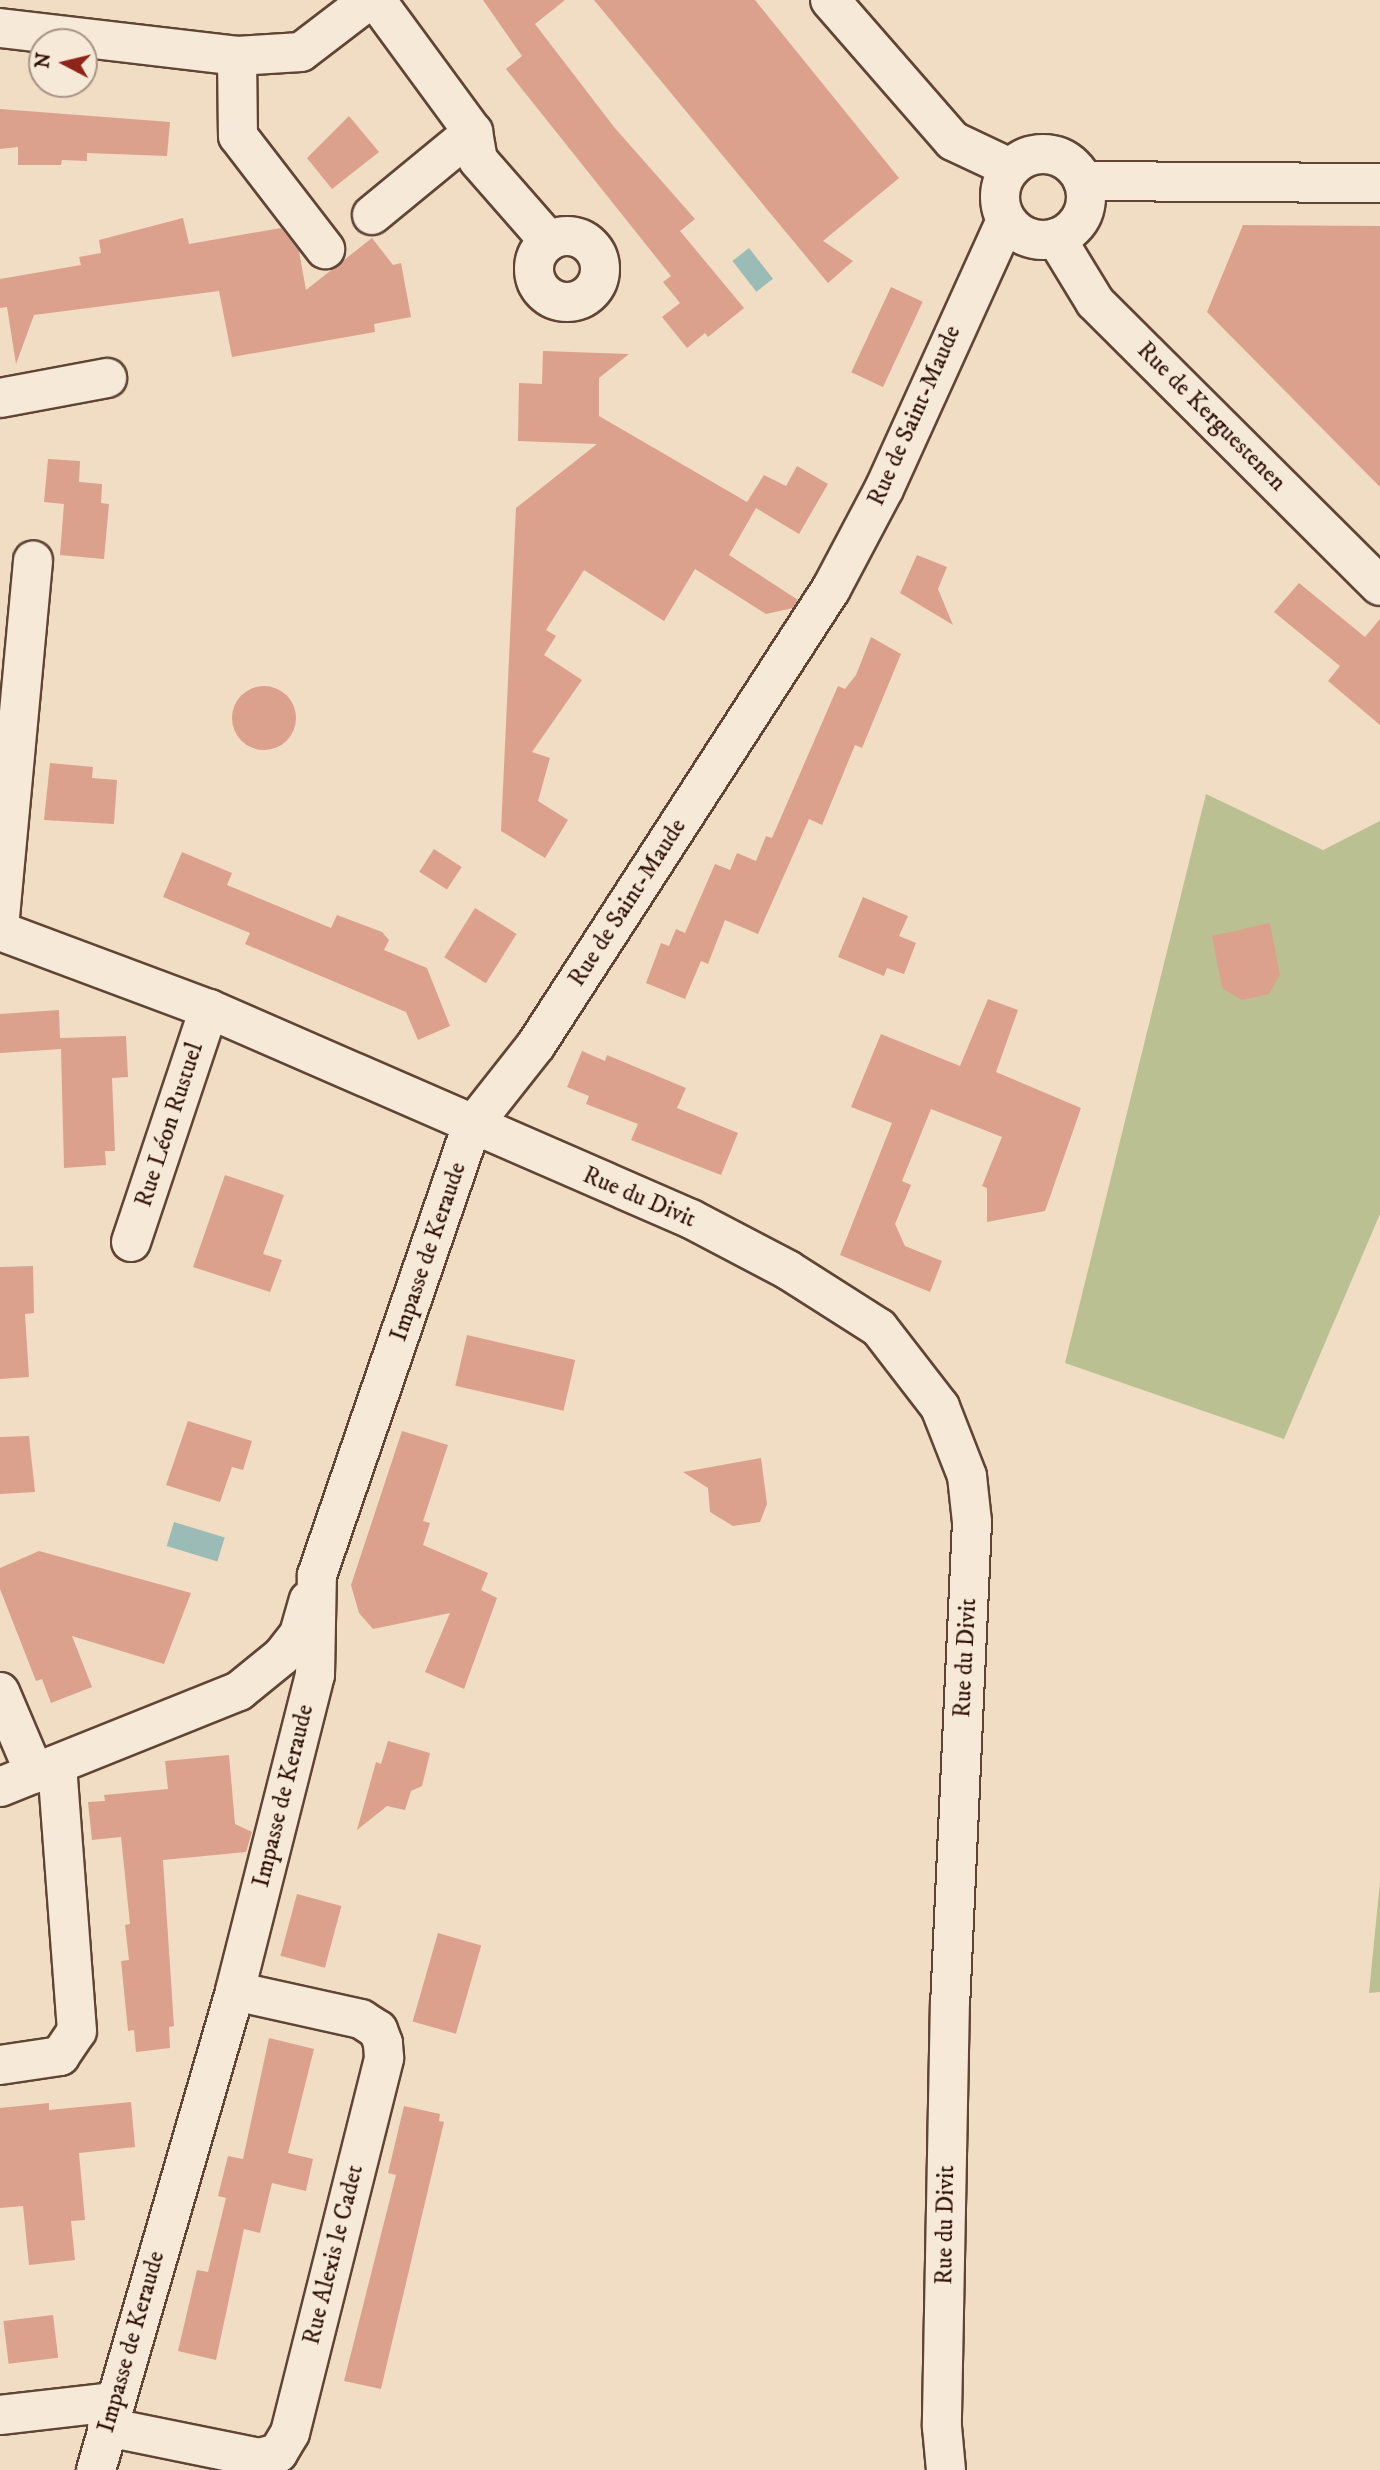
<!DOCTYPE html>
<html>
<head>
<meta charset="utf-8">
<style>
	body { margin:0 }
	#map { position:relative; width:1380px; height:2470px; overflow:hidden; background:#f1ddc3; font-family:"IM FELL DW Pica",serif }
	div>[style] { position:absolute }
	.green>* { inset:0; background:#bbc093 }
	.water>* { inset:0; background:#9bbbb6; transform-origin:0 0 }
	.building>* { inset:0; background:#dba18c; transform-origin:0 0 }
	.round { border-radius:50% }
	.roads { filter:drop-shadow(2px 0 #604535) drop-shadow(-2px 0 #604535) drop-shadow(0 2px #604535) drop-shadow(0 -2px #604535) }
	.minor>* { height:38px; margin:-19px; padding:0 19px; transform-origin:19px; border-radius:19px; background:#f6e9d8 }
	.minor>.ring { margin:-19px; padding:0; box-sizing:content-box; background:none; border:38px solid #f6e9d8; border-radius:50% }
	span { translate:-50% -50%; white-space:nowrap; text-align:center; line-height:1.15; -webkit-text-stroke:5px #f6e9d8; paint-order:stroke }
	.street-label { font-size:24px; color:#301206 }
	.north { position:absolute; left:28px; top:28px; width:70px; height:70px; box-sizing:border-box; background:#f6e9d8; border:2px solid #a79384; border-radius:50%; rotate:277deg; font-size:19px; font-weight:700; line-height:28px; text-align:center; color:#301206 }
	.north::after { content:''; display:block; margin:auto; width:24px; height:32px; background:#8f2418; clip-path:polygon(50% 0,100% 100%,50% 72%,0 100%) }
</style>
</head>
<body>
<div id="map">
	<div class="green">
		<i style="clip-path:polygon(1206px 794px,1323px 850px,1380px 821px,1380px 1214px,1284px 1439px,1065px 1363px)"></i>
		<i style="clip-path:polygon(1380px 1882px,1380px 1992px,1369px 1993px)"></i>
	</div>
	<div class="water">
		<i style="left:749px;top:248px;width:39px;height:21px;rotate:52deg"></i>
		<i style="left:174px;top:1522px;width:53px;height:25px;rotate:17deg"></i>
	</div>
	<div class="building">
		<i style="clip-path:polygon(483px 0,565px 0,535px 24px,614px 127px,695px 219px,680px 231px,744px 308px,708px 337px,705px 333px,687px 348px,662px 317px,680px 303px,663px 282px,671px 276px,506px 69px,522px 56px)"></i>
		<i style="clip-path:polygon(594px 0,755px 0,899px 178px,823px 241px,853px 261px,828px 283px)"></i>
		<i style="clip-path:polygon(0 109px,170px 122px,167px 156px,87px 153px,87px 161px,62px 160px,61px 165px,18px 165px,18px 147px,0 149px)"></i>
		<i style="clip-path:polygon(349px 116px,379px 152px,332px 189px,307px 158px)"></i>
		<i style="clip-path:polygon(183px 218px,189px 244px,281px 228px,299px 251px,306px 290px,372px 238px,393px 265px,401px 263px,411px 317px,374px 324px,375px 332px,232px 357px,219px 291px,34px 315px,16px 364px,7px 307px,0 308px,0 279px,81px 265px,79px 257px,101px 253px,99px 240px)"></i>
		<i style="clip-path:polygon(1243px 225px,1380px 226px,1380px 487px,1207px 312px)"></i>
		<i style="left:891px;top:287px;width:35px;height:94px;rotate:25deg"></i>
		<i style="clip-path:polygon(543px 351px,629px 354px,599px 378px,599px 416px,747px 502px,764px 475px,786px 486px,797px 466px,828px 484px,799px 534px,756px 508px,729px 555px,798px 600px,793px 608px,766px 614px,695px 569px,664px 621px,584px 570px,546px 630px,556px 636px,544px 655px,582px 680px,532px 752px,550px 758px,538px 801px,568px 820px,545px 858px,501px 831px,516px 508px,597px 444px,518px 441px,519px 383px,542px 384px)"></i>
		<i style="clip-path:polygon(48px 459px,80px 461px,79px 482px,102px 484px,101px 503px,109px 504px,104px 559px,60px 555px,64px 504px,44px 502px)"></i>
		<i style="clip-path:polygon(917px 555px,947px 567px,938px 589px,953px 625px,900px 593px)"></i>
		<i style="clip-path:polygon(1299px 583px,1365px 637px,1380px 619px,1380px 725px,1328px 681px,1340px 666px,1274px 612px)"></i>
		<i style="clip-path:polygon(871px 637px,901px 654px,862px 748px,855px 745px,822px 825px,809px 819px,758px 934px,725px 920px,708px 964px,701px 961px,685px 999px,646px 983px,661px 943px,669px 946px,676px 929px,685px 933px,715px 864px,730px 870px,737px 853px,756px 861px,766px 836px,772px 838px,838px 686px,845px 689px,856px 675px)"></i>
		<i class="round" style="left:232px;top:686px;width:64px;height:64px"></i>
		<i style="clip-path:polygon(50px 763px,93px 767px,92px 778px,117px 780px,114px 824px,44px 820px)"></i>
		<i style="left:434px;top:849px;width:33px;height:27px;rotate:33deg"></i>
		<i style="clip-path:polygon(182px 852px,232px 873px,227px 885px,331px 928px,337px 915px,382px 932px,389px 940px,384px 950px,427px 968px,450px 1026px,418px 1040px,406px 1012px,245px 944px,250px 933px,163px 897px)"></i>
		<i style="clip-path:polygon(863px 897px,908px 916px,899px 936px,916px 943px,904px 974px,887px 968px,884px 976px,838px 957px)"></i>
		<i style="left:475px;top:908px;width:49px;height:58px;rotate:32deg"></i>
		<i style="clip-path:polygon(1270px 923px,1280px 975px,1269px 994px,1242px 1000px,1222px 988px,1212px 936px)"></i>
		<i style="clip-path:polygon(988px 999px,1018px 1010px,996px 1072px,1081px 1108px,1045px 1211px,987px 1222px,987px 1188px,982px 1186px,1002px 1137px,931px 1109px,902px 1181px,911px 1185px,895px 1224px,905px 1246px,942px 1261px,930px 1292px,840px 1255px,892px 1123px,851px 1107px,881px 1034px,960px 1066px)"></i>
		<i style="clip-path:polygon(59px 1010px,60px 1038px,126px 1036px,128px 1077px,112px 1078px,115px 1151px,105px 1151px,106px 1165px,64px 1168px,61px 1049px,0 1053px,0 1014px)"></i>
		<i style="clip-path:polygon(582px 1051px,605px 1061px,607px 1055px,686px 1088px,677px 1108px,738px 1133px,721px 1175px,631px 1140px,638px 1124px,586px 1104px,589px 1096px,567px 1087px)"></i>
		<i style="clip-path:polygon(225px 1175px,284px 1195px,263px 1254px,282px 1260px,270px 1292px,193px 1267px)"></i>
		<i style="clip-path:polygon(33px 1266px,34px 1313px,25px 1314px,29px 1377px,0 1379px,0 1267px)"></i>
		<i style="left:467px;top:1335px;width:111px;height:52px;rotate:13deg"></i>
		<i style="clip-path:polygon(188px 1421px,252px 1441px,243px 1470px,232px 1467px,220px 1502px,166px 1485px)"></i>
		<i style="clip-path:polygon(402px 1431px,448px 1445px,423px 1521px,430px 1523px,423px 1545px,488px 1573px,481px 1590px,497px 1598px,464px 1689px,425px 1672px,450px 1613px,373px 1629px,359px 1613px,351px 1585px)"></i>
		<i style="clip-path:polygon(29px 1436px,35px 1492px,0 1494px,0 1437px)"></i>
		<i style="clip-path:polygon(761px 1458px,767px 1504px,760px 1522px,733px 1526px,710px 1512px,708px 1488px,683px 1472px)"></i>
		<i style="clip-path:polygon(39px 1551px,191px 1593px,164px 1664px,72px 1636px,92px 1687px,51px 1703px,42px 1679px,36px 1681px,0 1589px,0 1568px)"></i>
		<i style="clip-path:polygon(388px 1741px,430px 1753px,422px 1786px,411px 1791px,405px 1810px,387px 1806px,357px 1830px,376px 1762px,381px 1764px)"></i>
		<i style="clip-path:polygon(229px 1755px,235px 1824px,252px 1832px,246px 1852px,163px 1860px,174px 2026px,169px 2027px,170px 2048px,136px 2052px,134px 2030px,128px 2031px,121px 1961px,129px 1960px,125px 1925px,130px 1924px,121px 1837px,92px 1840px,88px 1802px,105px 1801px,104px 1795px,168px 1789px,165px 1761px)"></i>
		<i style="left:297px;top:1894px;width:46px;height:64px;rotate:15deg"></i>
		<i style="left:438px;top:1933px;width:45px;height:92px;rotate:16deg"></i>
		<i style="clip-path:polygon(269px 2038px,314px 2049px,288px 2153px,313px 2159px,306px 2191px,272px 2183px,260px 2233px,244px 2229px,216px 2360px,178px 2351px,197px 2270px,208px 2272px,226px 2198px,218px 2196px,228px 2156px,243px 2159px)"></i>
		<i style="clip-path:polygon(131px 2102px,135px 2147px,79px 2153px,85px 2220px,71px 2221px,75px 2260px,29px 2265px,23px 2206px,0 2208px,0 2108px,49px 2103px,49px 2110px)"></i>
		<i style="clip-path:polygon(404px 2106px,440px 2114px,439px 2121px,444px 2122px,381px 2389px,344px 2381px,396px 2175px,388px 2173px)"></i>
		<i style="left:53px;top:2315px;width:43px;height:50px;rotate:83deg"></i>
	</div>
	<div class="roads">
		<div class="minor">
			<i style="left:376px;top:0;width:164px;rotate:53.7deg"></i>
			<i style="left:473px;top:132px;width:28px;rotate:80deg"></i>
			<i style="left:478px;top:160px;width:108px;rotate:48.8deg"></i>
			<i style="left:830px;top:0;width:187px;rotate:48.9deg"></i>
			<i style="left:953px;top:141px;width:63px;rotate:25.3deg"></i>
			<i style="left:0;top:28px;width:239px;rotate:6.7deg"></i>
			<i style="left:237px;top:56px;width:64px;rotate:-3.6deg"></i>
			<i style="left:301px;top:52px;width:86px;rotate:-37.4deg"></i>
			<i style="left:237px;top:56px;width:80px;rotate:89.3deg"></i>
			<i style="left:238px;top:136px;width:143px;rotate:52.4deg"></i>
			<i class="ring" style="left:1000px;top:154px;width:48px;height:48px"></i>
			<i style="left:1083px;top:181px;width:297px;rotate:0.4deg"></i>
			<i style="left:372px;top:215px;width:131px;rotate:-39.4deg"></i>
			<i class="ring" style="left:534px;top:236px;width:28px;height:28px"></i>
			<i style="left:1056px;top:238px;width:75px;rotate:58.6deg"></i>
			<i style="left:1095px;top:302px;width:402px;rotate:44.9deg"></i>
			<i style="left:0;top:398px;width:109px;rotate:-10.6deg"></i>
			<i style="left:0;top:917px;width:358px;rotate:-84.7deg"></i>
			<i style="left:0;top:931px;width:223px;rotate:20.5deg"></i>
			<i style="left:209px;top:1009px;width:526px;rotate:23.54deg"></i>
			<i style="left:691px;top:1219px;width:110px;rotate:27.7deg"></i>
			<i style="left:788px;top:1270px;width:108px;rotate:32.5deg"></i>
			<i style="left:879px;top:1328px;width:100px;rotate:52.3deg"></i>
			<i style="left:940px;top:1407px;width:74px;rotate:68.6deg"></i>
			<i style="left:967px;top:1476px;width:46px;rotate:83.8deg"></i>
			<i style="left:972px;top:1522px;width:478px;rotate:92.6deg"></i>
			<i style="left:950px;top:1999px;width:428px;rotate:91.1deg"></i>
			<i style="left:942px;top:2427px;width:43px;rotate:84.7deg"></i>
			<i style="left:131px;top:1242px;width:246px;rotate:-71.5deg"></i>
			<i style="left:0;top:1692px;width:89px;rotate:66.9deg"></i>
			<i style="left:0;top:1787px;width:258px;rotate:-21.9deg"></i>
			<i style="left:239px;top:1691px;width:55px;rotate:-39.1deg"></i>
			<i style="left:282px;top:1656px;width:28px;rotate:-52deg"></i>
			<i style="left:299px;top:1634px;width:35px;rotate:-74deg"></i>
			<i style="left:0;top:2065px;width:61px;rotate:-8.5deg"></i>
			<i style="left:60px;top:2056px;width:30px;rotate:-56deg"></i>
			<i style="left:77px;top:2031px;width:267px;rotate:-94.3deg"></i>
			<i style="left:0;top:2415px;width:115px;rotate:-6.5deg"></i>
			<i style="left:107px;top:2427px;width:155px;rotate:11.5deg"></i>
			<i style="left:259px;top:2458px;width:20px;rotate:-15deg"></i>
			<i style="left:278px;top:2453px;width:23px;rotate:-59deg"></i>
			<i style="left:290px;top:2433px;width:387px;rotate:-75.9deg"></i>
			<i style="left:384px;top:2058px;width:15px;rotate:-94deg"></i>
			<i style="left:383px;top:2043px;width:14px;rotate:-111deg"></i>
			<i style="left:378px;top:2030px;width:20px;rotate:-147deg"></i>
			<i style="left:361px;top:2019px;width:129px;rotate:-167.5deg"></i>
			<i style="left:96px;top:2470px;width:499px;rotate:-73.8deg"></i>
			<i style="left:235px;top:1991px;width:326px;rotate:-75.8deg"></i>
			<i style="left:315px;top:1675px;width:100px;rotate:-88.9deg"></i>
			<i style="left:317px;top:1575px;width:475px;rotate:-71deg"></i>
			<i style="left:472px;top:1126px;width:103px;rotate:-51.7deg"></i>
			<i style="left:536px;top:1045px;width:543px;rotate:-57.1deg"></i>
			<i style="left:831px;top:589px;width:113px;rotate:-62.1deg"></i>
			<i style="left:884px;top:489px;width:295px;rotate:-65.6deg"></i>
		</div>
	</div>
	<div class="street-label">
		<span style="left:915px;top:416px;rotate:-66deg">Rue de Saint-Maude</span>
		<span style="left:1211px;top:417px;rotate:45deg">Rue de Kerguestenen</span>
		<span style="left:628px;top:903px;rotate:-57deg">Rue de Saint-Maude</span>
		<span style="left:170px;top:1125px;rotate:-72deg">Rue Léon Rustuel</span>
		<span style="left:639px;top:1198px;rotate:23deg">Rue du Divit</span>
		<span style="left:429px;top:1252px;rotate:-71deg">Impasse de Keraude</span>
		<span style="left:966px;top:1658px;rotate:-87deg">Rue du Divit</span>
		<span style="left:284px;top:1796px;rotate:-76deg">Impasse de Keraude</span>
		<span style="left:946px;top:2225px;rotate:-89deg">Rue du Divit</span>
		<span style="left:334px;top:2255px;rotate:-76deg">Rue Alexis le Cadet</span>
		<span style="left:132px;top:2342px;rotate:-74deg">Impasse de Keraude</span>
	</div>
	<div class="north">N</div>
</div>
</body>
</html>
